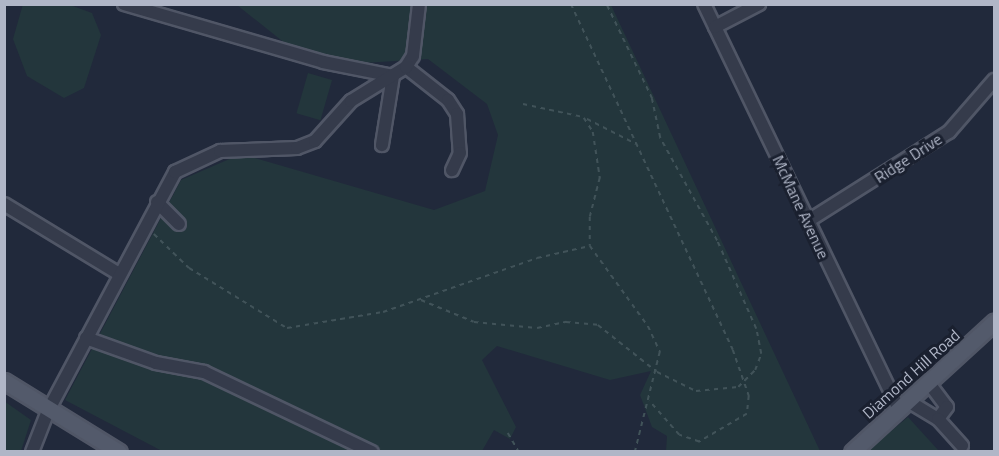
<!DOCTYPE html>
<html>
<head>
<meta charset="utf-8">
<style>
	body { margin:0 }
	#map { position:relative; width:999px; height:456px; overflow:hidden; background:#21293b; font-family:"Titillium Web",sans-serif }
	div>[style] { position:absolute }
	.green>* { inset:0; background:#23363c; transform-origin:0 0 }
	.path>* { height:1.5px; margin-top:-0.75px; transform-origin:0; background:repeating-linear-gradient(90deg,#415359 0 4.5px,transparent 0 9px) }
	.roads { filter:drop-shadow(2px 0 #505666) drop-shadow(-2px 0 #505666) drop-shadow(0 2px #505666) drop-shadow(0 -2px #505666) }
	.minor>* { height:12px; margin:-6px; padding:0 6px; transform-origin:6px; border-radius:6px; background:#353b4b }
	.major>* { height:15px; margin:-7.5px; padding:0 7.5px; transform-origin:7.5px; border-radius:7.5px; background:#535a6b }
	span { translate:-50% -50%; white-space:nowrap; text-align:center; line-height:1.15; -webkit-text-stroke:6px #1a202f; paint-order:stroke }
	.street-label { font-size:16px; color:#b0b6c7 }
	.frame { position:absolute; inset:0; border:6px solid #b0b6c7; pointer-events:none }
</style>
</head>
<body>
<div id="map">
	<div class="green">
		<i style="clip-path:polygon(23px 4px,70px 5px,92px 13px,101px 35px,84px 88px,64px 98px,27px 76px,13px 39px)"></i>
		<i style="clip-path:polygon(237px 5px,611px 5px,820px 451px,666px 451px,667px 436px,652px 427px,640px 395px,651px 371px,610px 380px,497px 346px,482px 360px,516px 427px,510px 439px,494px 430px,482px 451px,162px 451px,65px 400px,181px 180px,241px 154px,434px 210px,485px 191px,498px 135px,487px 104px,428px 59px,363px 63px,291px 48px)"></i>
		<i style="left:308px;top:73px;width:25px;height:42px;rotate:16deg"></i>
		<i style="clip-path:polygon(4px 401px,31px 420px,21px 451px,5px 451px)"></i>
		<i style="clip-path:polygon(908px 417px,939px 451px,867px 451px)"></i>
	</div>
	<div class="path">
		<i style="left:571px;top:4px;width:382px;rotate:64.9deg"></i>
		<i style="left:733px;top:350px;width:49px;rotate:70.8deg"></i>
		<i style="left:749px;top:396px;width:18px;rotate:96deg"></i>
		<i style="left:747px;top:414px;width:56px;rotate:149.7deg"></i>
		<i style="left:699px;top:442px;width:21px;rotate:-161deg"></i>
		<i style="left:679px;top:435px;width:45px;rotate:-131.4deg"></i>
		<i style="left:523px;top:104px;width:61px;rotate:12.2deg"></i>
		<i style="left:584px;top:118px;width:17px;rotate:57deg"></i>
		<i style="left:593px;top:132px;width:47px;rotate:81.3deg"></i>
		<i style="left:600px;top:178px;width:40px;rotate:104.4deg"></i>
		<i style="left:590px;top:217px;width:29px;rotate:90deg"></i>
		<i style="left:590px;top:246px;width:99px;rotate:54.1deg"></i>
		<i style="left:648px;top:326px;width:29px;rotate:65deg"></i>
		<i style="left:660px;top:352px;width:103px;rotate:104deg"></i>
		<i style="left:587px;top:119px;width:55px;rotate:27deg"></i>
		<i style="left:154px;top:234px;width:49px;rotate:44.2deg"></i>
		<i style="left:189px;top:268px;width:115px;rotate:31.5deg"></i>
		<i style="left:287px;top:328px;width:97px;rotate:-9.5deg"></i>
		<i style="left:383px;top:312px;width:163px;rotate:-19.3deg"></i>
		<i style="left:537px;top:258px;width:54px;rotate:-12.8deg"></i>
		<i style="left:421px;top:300px;width:57px;rotate:22.5deg"></i>
		<i style="left:474px;top:322px;width:63px;rotate:5.4deg"></i>
		<i style="left:537px;top:328px;width:30px;rotate:-12deg"></i>
		<i style="left:566px;top:322px;width:32px;rotate:5deg"></i>
		<i style="left:598px;top:325px;width:75px;rotate:38.5deg"></i>
		<i style="left:657px;top:372px;width:43px;rotate:26deg"></i>
		<i style="left:696px;top:391px;width:42px;rotate:-5.4deg"></i>
		<i style="left:738px;top:387px;width:24px;rotate:-45deg"></i>
		<i style="left:755px;top:370px;width:17px;rotate:-69deg"></i>
		<i style="left:761px;top:354px;width:25px;rotate:-101deg"></i>
		<i style="left:756px;top:329px;width:96px;rotate:-113.9deg"></i>
		<i style="left:717px;top:241px;width:118px;rotate:-119deg"></i>
		<i style="left:660px;top:138px;width:40px;rotate:-102deg"></i>
		<i style="left:652px;top:99px;width:106px;rotate:-115.8deg"></i>
		<i style="left:508px;top:433px;width:22px;rotate:60deg"></i>
	</div>
	<div class="roads">
		<div class="minor">
			<i style="left:124px;top:4px;width:207px;rotate:16.2deg"></i>
			<i style="left:323px;top:62px;width:71px;rotate:11.3deg"></i>
			<i style="left:393px;top:76px;width:70px;rotate:99.1deg"></i>
			<i style="left:704px;top:4px;width:449px;rotate:64.3deg"></i>
			<i style="left:715px;top:27px;width:50px;rotate:-27.6deg"></i>
			<i style="left:406px;top:67px;width:53px;rotate:38.2deg"></i>
			<i style="left:448px;top:100px;width:17px;rotate:57deg"></i>
			<i style="left:457px;top:114px;width:39px;rotate:86deg"></i>
			<i style="left:460px;top:153px;width:19px;rotate:115deg"></i>
			<i style="left:157px;top:202px;width:31px;rotate:45deg"></i>
			<i style="left:4px;top:204px;width:135px;rotate:31.3deg"></i>
			<i style="left:808px;top:221px;width:167px;rotate:-32.3deg"></i>
			<i style="left:949px;top:132px;width:69px;rotate:-49.1deg"></i>
			<i style="left:86px;top:338px;width:74px;rotate:19.7deg"></i>
			<i style="left:156px;top:363px;width:49px;rotate:10.6deg"></i>
			<i style="left:204px;top:372px;width:186px;rotate:25.5deg"></i>
			<i style="left:928px;top:382px;width:31px;rotate:53deg"></i>
			<i style="left:947px;top:407px;width:15px;rotate:127deg"></i>
			<i style="left:908px;top:401px;width:35px;rotate:31deg"></i>
			<i style="left:938px;top:419px;width:36px;rotate:48deg"></i>
			<i style="left:32px;top:452px;width:44px;rotate:-68.7deg"></i>
			<i style="left:48px;top:411px;width:271px;rotate:-62deg"></i>
			<i style="left:175px;top:172px;width:50px;rotate:-25deg"></i>
			<i style="left:220px;top:151px;width:77px;rotate:-2.2deg"></i>
			<i style="left:297px;top:148px;width:19px;rotate:-21deg"></i>
			<i style="left:315px;top:141px;width:54px;rotate:-48deg"></i>
			<i style="left:351px;top:101px;width:65px;rotate:-31.7deg"></i>
			<i style="left:406px;top:67px;width:13px;rotate:-58deg"></i>
			<i style="left:413px;top:56px;width:52px;rotate:-83.4deg"></i>
		</div>
		<div class="major">
			<i style="left:4px;top:381px;width:135px;rotate:31.7deg"></i>
			<i style="left:852px;top:452px;width:193px;rotate:-42.5deg"></i>
		</div>
	</div>
	<div class="street-label">
		<span style="left:908px;top:158px;rotate:-33deg">Ridge Drive</span>
		<span style="left:801px;top:207px;rotate:65deg">McMane Avenue</span>
		<span style="left:911px;top:374px;rotate:-42deg">Diamond Hill Road</span>
	</div>
	<div class="frame"></div>
</div>
</body>
</html>
